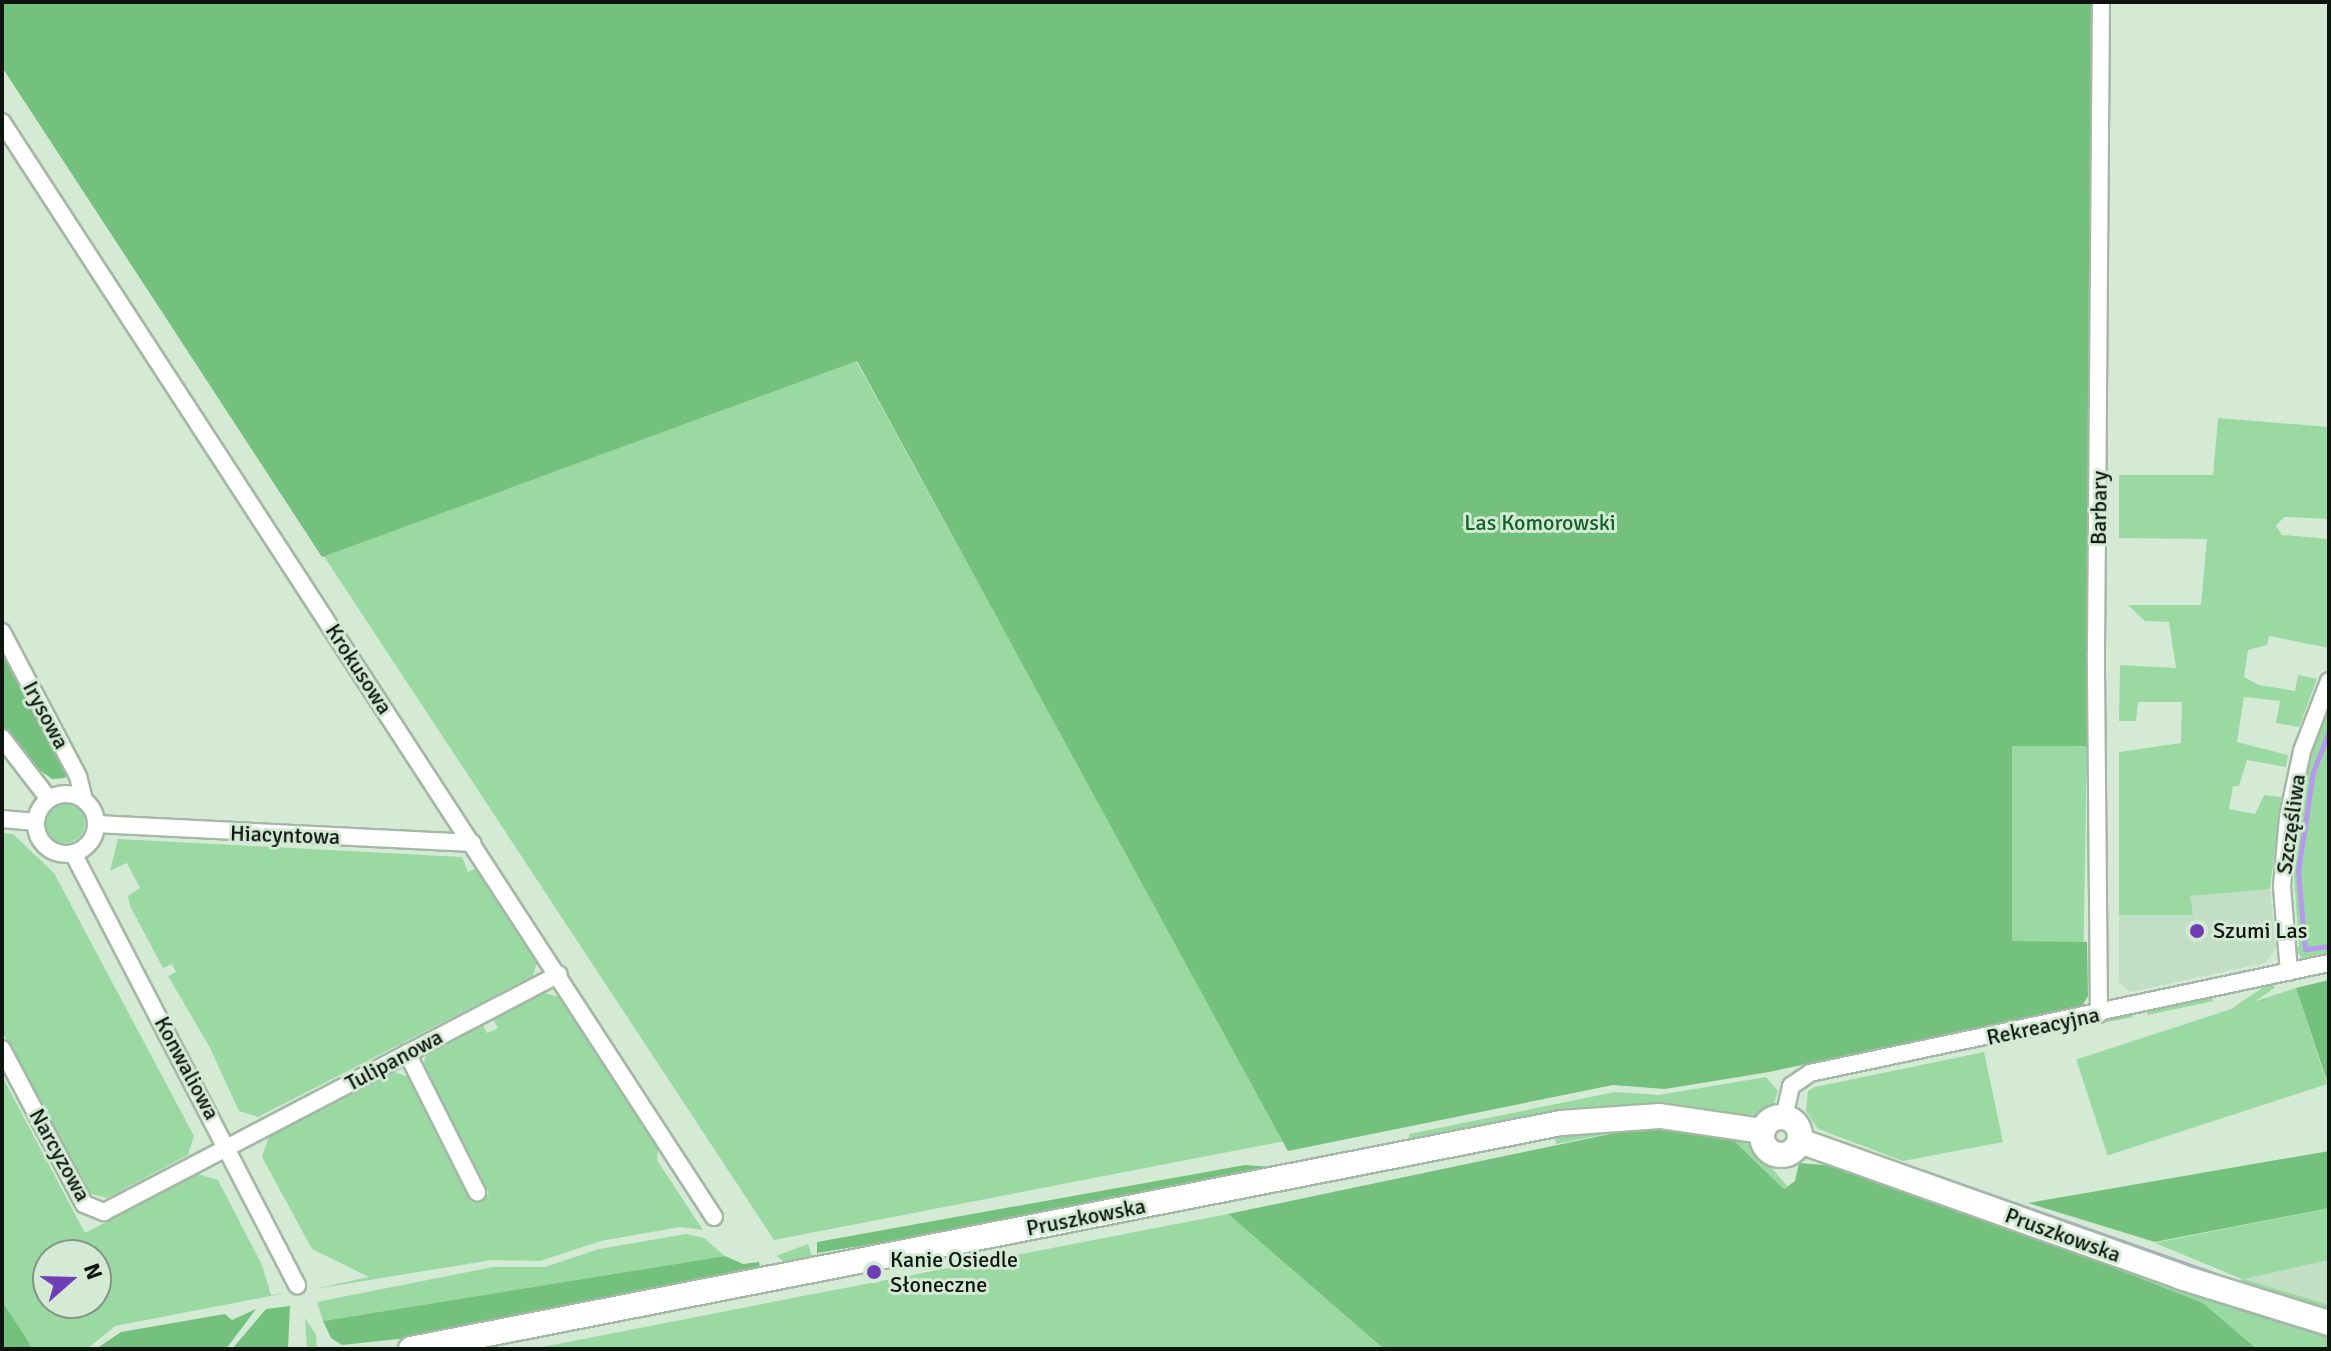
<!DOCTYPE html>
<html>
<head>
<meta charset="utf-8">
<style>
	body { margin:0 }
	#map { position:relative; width:2331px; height:1351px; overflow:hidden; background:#d4ead5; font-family:Signika,sans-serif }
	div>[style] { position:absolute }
	.built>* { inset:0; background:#c2dec4 }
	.green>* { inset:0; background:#9bd9a2; transform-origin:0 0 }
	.round { border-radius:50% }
	.forest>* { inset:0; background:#74c17e }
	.stream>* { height:5px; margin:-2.5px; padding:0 2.5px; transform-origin:2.5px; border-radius:2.5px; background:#b499ed }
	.roads { filter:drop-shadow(2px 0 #a3b8a5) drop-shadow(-2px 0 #a3b8a5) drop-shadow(0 2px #a3b8a5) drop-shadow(0 -2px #a3b8a5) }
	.street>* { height:16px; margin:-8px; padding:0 8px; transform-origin:8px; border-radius:8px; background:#fff }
	.street>.ring { margin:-8px; padding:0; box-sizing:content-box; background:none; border:16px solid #fff; border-radius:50% }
	.secondary>* { height:24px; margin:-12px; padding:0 12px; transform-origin:12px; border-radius:12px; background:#fff }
	.secondary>.ring { margin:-12px; padding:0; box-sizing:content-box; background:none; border:24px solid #fff; border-radius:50% }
	.dots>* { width:22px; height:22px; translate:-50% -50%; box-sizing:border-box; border:4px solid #d4ead5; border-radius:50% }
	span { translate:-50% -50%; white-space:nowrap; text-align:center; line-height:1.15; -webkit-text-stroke:6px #d4ead5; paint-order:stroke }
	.street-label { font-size:22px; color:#0d150e }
	.park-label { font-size:22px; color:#0f6326 }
	.poi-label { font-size:22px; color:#0d150e }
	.left { translate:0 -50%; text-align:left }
	.frame { position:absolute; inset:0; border:4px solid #0d150e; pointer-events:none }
	.north { position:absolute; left:32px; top:1239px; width:80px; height:80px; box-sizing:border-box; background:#d4ead5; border:2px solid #849585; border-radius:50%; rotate:70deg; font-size:22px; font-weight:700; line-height:32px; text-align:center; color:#0d150e }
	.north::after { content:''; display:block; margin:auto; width:28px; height:36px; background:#703fb6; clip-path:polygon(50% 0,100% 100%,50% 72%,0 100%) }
</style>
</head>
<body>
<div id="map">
	<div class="built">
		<i style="clip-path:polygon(2270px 889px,2276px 948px,2265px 963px,2130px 992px,2119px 983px,2119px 915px,2193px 915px,2189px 896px)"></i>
		<i style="clip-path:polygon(2329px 1260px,2329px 1305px,2243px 1279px)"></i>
	</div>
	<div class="green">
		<i style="clip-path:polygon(2px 2px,491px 495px,856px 361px,1285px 1141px,774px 1240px,2px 67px)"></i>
		<i style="clip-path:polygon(2218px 418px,2329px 427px,2329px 519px,2284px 517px,2276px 526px,2282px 535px,2329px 539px,2329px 648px,2269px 636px,2267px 645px,2248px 650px,2244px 677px,2259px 685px,2295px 691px,2298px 675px,2317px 679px,2299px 727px,2276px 723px,2280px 701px,2244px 697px,2237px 742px,2288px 755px,2286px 767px,2247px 760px,2239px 786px,2233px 786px,2229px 809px,2255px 814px,2264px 795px,2281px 797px,2270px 889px,2190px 896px,2193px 915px,2119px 915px,2119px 752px,2181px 743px,2182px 702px,2138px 702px,2136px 721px,2119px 721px,2120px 665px,2176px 668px,2169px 622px,2145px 621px,2128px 605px,2201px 605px,2207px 539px,2119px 538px,2119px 475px,2213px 475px)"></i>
		<i style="clip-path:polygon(2329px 704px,2329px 952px,2302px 958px,2295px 948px,2299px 946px,2292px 848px,2305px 773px)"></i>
		<i style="left:2012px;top:745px;width:75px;height:196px;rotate:1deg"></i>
		<i class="round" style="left:45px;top:803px;width:40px;height:40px"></i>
		<i style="clip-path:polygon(2px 833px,13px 834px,54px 873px,194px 1136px,188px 1155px,107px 1198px,88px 1193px,2px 1031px)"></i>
		<i style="clip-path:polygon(118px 839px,462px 857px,468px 872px,476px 868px,537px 963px,533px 976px,258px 1117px,239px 1111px,209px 1046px,168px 976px,176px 972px,172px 964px,163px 968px,130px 906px,128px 896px,140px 888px,127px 863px,110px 871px)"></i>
		<i style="left:2271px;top:982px;width:7px;height:45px;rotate:56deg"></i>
		<i style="left:2296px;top:988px;width:101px;height:231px;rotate:72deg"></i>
		<i style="clip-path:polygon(541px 992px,563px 998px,659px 1143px,657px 1160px,703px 1230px,680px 1227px,601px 1241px,540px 1261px,492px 1260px,314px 1289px,369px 1277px,312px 1249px,262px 1157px,269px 1136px,394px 1072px,412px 1078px,474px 1200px,489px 1194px,422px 1070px,427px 1052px,482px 1024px,487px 1033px,492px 1031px,498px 1028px,492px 1018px)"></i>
		<i style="clip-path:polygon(2210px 996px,2214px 1001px,2147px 1015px,2148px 1010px)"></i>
		<i style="clip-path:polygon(2131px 1014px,2134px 1017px,2055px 1032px,2057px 1029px)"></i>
		<i style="clip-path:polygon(2040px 1033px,2043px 1036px,1974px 1049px,1976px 1046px)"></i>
		<i style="clip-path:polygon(1984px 1052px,2003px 1142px,1903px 1161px,1818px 1129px,1806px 1111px,1808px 1091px,1815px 1087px)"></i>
		<i style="clip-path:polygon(evenodd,2px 1076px,85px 1233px,198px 1174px,218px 1180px,262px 1265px,271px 1295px,286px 1293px,115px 1326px,87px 1349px,32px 1349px,2px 1301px,2px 1076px,48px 1255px,96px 1255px,96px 1303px,48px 1303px,48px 1255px)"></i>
		<i style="clip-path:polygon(1766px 1077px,1778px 1091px,1774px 1104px,1755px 1118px,1411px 1144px,1409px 1134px,1615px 1092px,1659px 1095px)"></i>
		<i style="clip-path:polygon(1648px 1126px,1698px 1127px,1745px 1136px,1787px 1186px,1784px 1189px,1730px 1137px,1648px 1126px,1556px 1144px,1555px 1134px)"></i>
		<i style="clip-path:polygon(2329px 1208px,2329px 1260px,2244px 1279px,2329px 1305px,2323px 1313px,2239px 1288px,2242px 1279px,2155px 1243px)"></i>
		<i style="clip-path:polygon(1228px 1214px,1384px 1349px,532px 1349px,798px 1297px)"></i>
		<i style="clip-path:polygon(686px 1234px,704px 1238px,725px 1256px,323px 1321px,317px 1302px,493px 1267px,545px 1267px,599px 1249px)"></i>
		<i style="clip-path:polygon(808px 1244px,814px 1263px,791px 1266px,776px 1256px)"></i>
		<i style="clip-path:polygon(2085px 1250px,2329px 1330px,2329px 1349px,2257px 1349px,2203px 1303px,2082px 1257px)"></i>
		<i style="clip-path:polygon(305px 1318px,316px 1335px,317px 1349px,307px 1349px)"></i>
	</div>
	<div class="forest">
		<i style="clip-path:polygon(2px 2px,2091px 2px,2087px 746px,2012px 746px,2012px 941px,2087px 942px,2088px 996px,2082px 1006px,1769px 1072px,1665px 1089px,1613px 1085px,1288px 1151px,857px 361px,322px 557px,2px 67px)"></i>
		<i style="clip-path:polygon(2px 647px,68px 771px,65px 778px,52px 779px,30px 763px,2px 728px)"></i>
		<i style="clip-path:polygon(2329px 980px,2329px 1087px,2296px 988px)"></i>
		<i style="clip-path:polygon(1648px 1126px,1730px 1137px,1784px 1189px,1795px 1181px,1799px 1163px,1824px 1165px,1826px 1160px,1898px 1183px,2203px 1303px,2257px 1349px,1384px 1349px,1228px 1214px)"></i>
		<i style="clip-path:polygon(2329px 1151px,2329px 1208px,2155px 1242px,2028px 1203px)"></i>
		<i style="clip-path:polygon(1245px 1165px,1273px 1167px,1255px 1181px,817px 1253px,817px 1242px)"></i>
		<i style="clip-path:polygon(725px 1256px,743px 1264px,759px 1262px,760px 1268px,455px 1333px,342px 1345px,331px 1338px,323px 1321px)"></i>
		<i style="clip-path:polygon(2px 1301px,26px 1338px,32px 1349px,2px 1349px)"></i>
		<i style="clip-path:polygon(290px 1306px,288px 1349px,232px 1349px,266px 1309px)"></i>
		<i style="clip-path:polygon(256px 1309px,226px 1349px,96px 1349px,121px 1332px,225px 1314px,232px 1320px)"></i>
	</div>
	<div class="stream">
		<i style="left:2329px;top:731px;width:44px;rotate:111.3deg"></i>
		<i style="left:2313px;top:772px;width:100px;rotate:98.6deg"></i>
		<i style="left:2298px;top:871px;width:78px;rotate:84.9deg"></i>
		<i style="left:2305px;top:949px;width:24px;rotate:-7deg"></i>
		<i style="left:1921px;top:1171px;width:335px;rotate:19.4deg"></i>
		<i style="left:2178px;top:1288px;width:156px;rotate:17.5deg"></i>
	</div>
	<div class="roads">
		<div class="street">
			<i style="left:2px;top:122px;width:1306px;rotate:56.97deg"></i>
			<i style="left:2px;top:632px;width:163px;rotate:62.2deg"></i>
			<i style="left:78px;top:776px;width:25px;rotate:76deg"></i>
			<i style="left:2px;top:738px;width:77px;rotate:52.4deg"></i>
			<i class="ring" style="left:36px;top:794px;width:44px;height:44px"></i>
			<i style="left:2px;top:819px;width:34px;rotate:5deg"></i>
			<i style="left:96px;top:824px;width:377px;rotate:2.9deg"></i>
			<i style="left:73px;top:853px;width:487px;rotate:62.6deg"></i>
			<i style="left:2289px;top:972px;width:86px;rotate:-94.7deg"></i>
			<i style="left:2282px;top:886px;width:69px;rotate:-85deg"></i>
			<i style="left:2288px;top:817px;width:67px;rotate:-78deg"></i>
			<i style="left:2302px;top:751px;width:75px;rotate:-68.9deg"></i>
			<i style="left:2099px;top:1014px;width:362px;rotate:-90.5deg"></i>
			<i style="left:2096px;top:652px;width:650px;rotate:-89.56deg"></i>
			<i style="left:2px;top:1049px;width:175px;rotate:62.1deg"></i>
			<i style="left:84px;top:1204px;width:22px;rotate:22deg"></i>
			<i style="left:104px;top:1212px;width:513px;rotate:-27.61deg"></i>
			<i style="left:407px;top:1053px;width:156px;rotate:63.3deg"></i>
			<i style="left:1784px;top:1117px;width:32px;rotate:-77deg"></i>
			<i style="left:1791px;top:1086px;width:23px;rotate:-34deg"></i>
			<i style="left:1810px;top:1073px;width:531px;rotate:-11.97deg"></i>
		</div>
		<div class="secondary">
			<i class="ring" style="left:1762px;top:1117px;width:14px;height:14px"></i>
			<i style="left:1800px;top:1141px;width:405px;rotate:19.6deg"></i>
			<i style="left:2181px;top:1277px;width:155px;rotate:17.3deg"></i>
			<i style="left:411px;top:1349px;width:1172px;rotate:-11.12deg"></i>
			<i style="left:1561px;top:1123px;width:99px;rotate:-4deg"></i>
			<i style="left:1660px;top:1116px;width:104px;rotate:8.3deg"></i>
		</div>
	</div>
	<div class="dots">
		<i style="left:2197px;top:931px;background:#703fb6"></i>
		<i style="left:874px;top:1272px;background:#703fb6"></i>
	</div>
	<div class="street-label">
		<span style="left:2099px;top:508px;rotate:-89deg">Barbary</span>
		<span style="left:359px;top:669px;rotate:57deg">Krokusowa</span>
		<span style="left:46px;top:715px;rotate:62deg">Irysowa</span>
		<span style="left:2291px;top:824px;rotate:-82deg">Szczęśliwa</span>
		<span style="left:285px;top:835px;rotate:2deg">Hiacyntowa</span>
		<span style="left:2043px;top:1026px;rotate:-12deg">Rekreacyjna</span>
		<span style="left:394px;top:1060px;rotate:-28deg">Tulipanowa</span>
		<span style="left:187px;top:1068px;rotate:62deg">Konwaliowa</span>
		<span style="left:60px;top:1155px;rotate:61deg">Narcyzowa</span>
		<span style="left:1086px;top:1217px;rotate:-11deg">Pruszkowska</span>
		<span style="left:2063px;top:1235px;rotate:20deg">Pruszkowska</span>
	</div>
	<div class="park-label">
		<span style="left:1540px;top:523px">Las Komorowski</span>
	</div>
	<div class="poi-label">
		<span class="left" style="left:2213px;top:931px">Szumi Las</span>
		<span class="left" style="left:890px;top:1272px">Kanie Osiedle<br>Słoneczne</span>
	</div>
	<div class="frame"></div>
	<div class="north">N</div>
</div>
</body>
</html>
